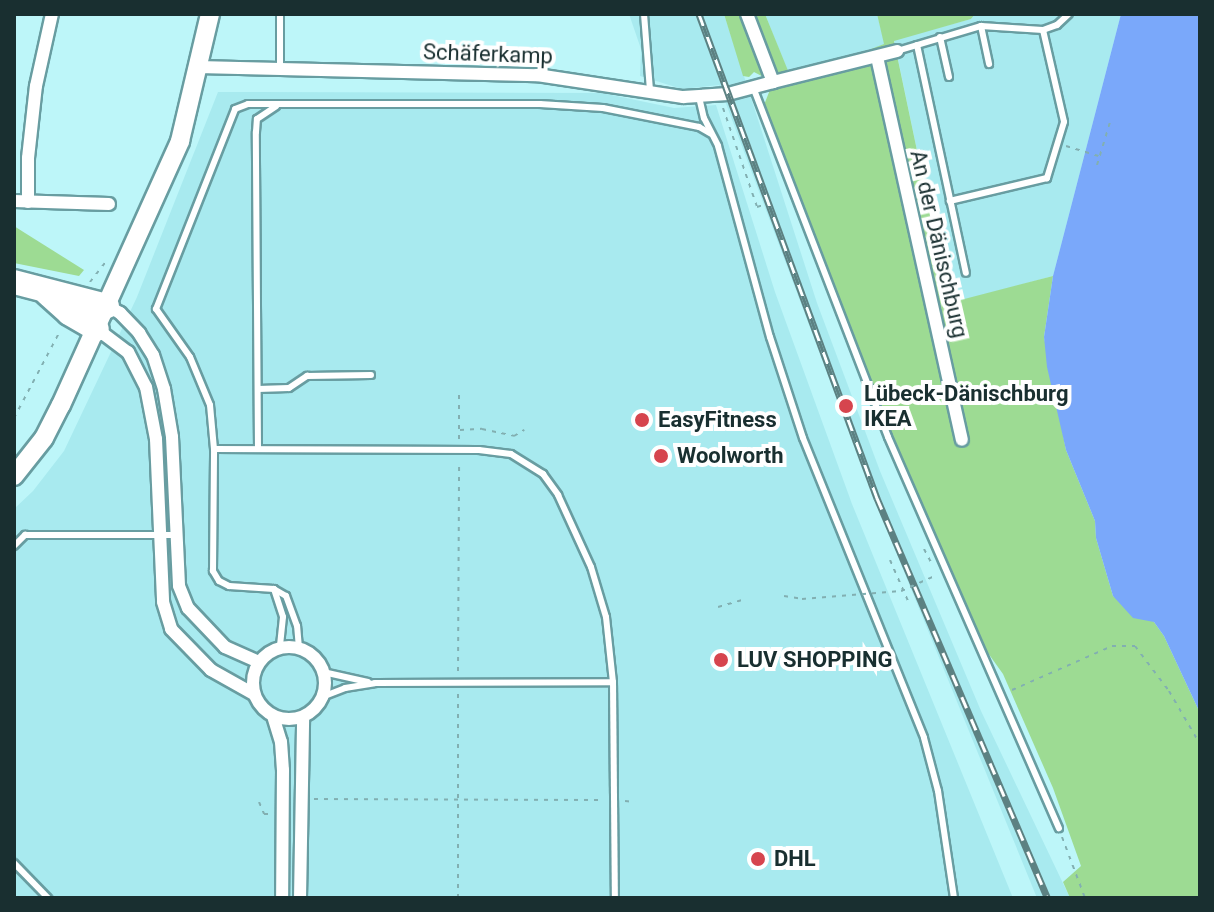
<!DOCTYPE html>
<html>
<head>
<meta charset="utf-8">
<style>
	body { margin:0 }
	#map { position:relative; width:1214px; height:912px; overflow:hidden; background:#bdf6f9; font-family:Roboto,sans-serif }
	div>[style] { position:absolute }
	.built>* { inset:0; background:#a8eaef }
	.green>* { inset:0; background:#9ddb93 }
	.water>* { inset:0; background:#7aa8fa }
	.path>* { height:2px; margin-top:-1px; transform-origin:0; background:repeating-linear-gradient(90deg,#82afb1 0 4px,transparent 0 10px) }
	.roads { filter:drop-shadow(2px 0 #689da1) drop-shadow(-2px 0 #689da1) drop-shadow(0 2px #689da1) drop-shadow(0 -2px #689da1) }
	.lane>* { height:6px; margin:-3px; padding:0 3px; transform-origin:3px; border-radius:3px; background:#fff }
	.street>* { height:12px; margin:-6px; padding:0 6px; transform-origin:6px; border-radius:6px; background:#fff }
	.street>.ring { margin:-6px; padding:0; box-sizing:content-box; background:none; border:12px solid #fff; border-radius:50% }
	.secondary>* { height:18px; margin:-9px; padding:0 9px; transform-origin:9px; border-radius:9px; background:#fff }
	.highway>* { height:24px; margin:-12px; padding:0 12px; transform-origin:12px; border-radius:12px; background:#fff }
	.rail>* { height:7px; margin-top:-3.5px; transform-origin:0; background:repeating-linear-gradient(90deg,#fff 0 12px,#5c8182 0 24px); box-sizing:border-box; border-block:2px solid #5c8182 }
	.path-bridge>* { height:2px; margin-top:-1px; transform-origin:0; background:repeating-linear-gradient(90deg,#82afb1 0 4px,transparent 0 10px) }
	.dots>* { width:22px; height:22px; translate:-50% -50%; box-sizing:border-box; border:4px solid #fff; border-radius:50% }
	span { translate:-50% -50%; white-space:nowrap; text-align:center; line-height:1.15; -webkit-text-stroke:8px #fff; paint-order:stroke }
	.street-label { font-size:22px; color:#192f30 }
	.poi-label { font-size:22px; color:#192f30; font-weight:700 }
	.left { translate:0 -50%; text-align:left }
	.frame { position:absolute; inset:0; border:16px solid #192f30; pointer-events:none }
</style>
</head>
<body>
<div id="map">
	<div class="built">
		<i style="clip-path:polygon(629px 14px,724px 14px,817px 303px,880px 471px,981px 711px,1070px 898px,1037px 898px,874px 498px,719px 85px,682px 89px,640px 76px,641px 49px)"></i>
		<i style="clip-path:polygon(765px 14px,877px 14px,885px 45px,788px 72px)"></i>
		<i style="clip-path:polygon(975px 14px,1121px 14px,1053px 276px,949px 304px,894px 40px,971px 19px)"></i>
		<i style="clip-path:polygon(218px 92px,602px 93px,674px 108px,716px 105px,775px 292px,852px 504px,1013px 898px,14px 898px,14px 509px,33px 491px,64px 451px,137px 297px)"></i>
	</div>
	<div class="green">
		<i style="clip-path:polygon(724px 14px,765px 14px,791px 78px,877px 57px,871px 49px,884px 44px,877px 14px,975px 14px,971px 19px,894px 41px,949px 303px,1053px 276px,1044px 337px,1066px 450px,1095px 521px,1096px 538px,1113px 596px,1154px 622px,1164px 636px,1200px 713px,1200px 898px,1070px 898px,1063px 882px,1081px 866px,1053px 788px,1003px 674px,983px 646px,909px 478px,840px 307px,764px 105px,773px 82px,754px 72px,749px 77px,743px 76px)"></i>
		<i style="clip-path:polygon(14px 226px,25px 233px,84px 270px,79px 276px,14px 263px)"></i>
	</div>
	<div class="water">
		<i style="clip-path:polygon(1121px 14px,1200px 14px,1200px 713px,1164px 636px,1154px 622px,1133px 618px,1113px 596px,1096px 538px,1095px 521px,1066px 450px,1047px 367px,1044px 337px,1053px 276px)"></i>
	</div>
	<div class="path">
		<i style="left:723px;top:108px;width:105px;rotate:71deg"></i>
		<i style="left:757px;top:207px;width:6px;rotate:-18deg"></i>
		<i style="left:1066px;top:146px;width:34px;rotate:17deg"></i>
		<i style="left:1097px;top:165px;width:45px;rotate:-73.2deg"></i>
		<i style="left:90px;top:282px;width:29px;rotate:-52deg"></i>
		<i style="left:14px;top:418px;width:98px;rotate:-62.1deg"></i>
		<i style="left:460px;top:430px;width:22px;rotate:-3deg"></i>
		<i style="left:482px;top:429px;width:33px;rotate:12deg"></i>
		<i style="left:514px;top:436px;width:12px;rotate:-31deg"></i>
		<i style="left:459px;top:439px;width:47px;rotate:-90deg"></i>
		<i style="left:924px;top:549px;width:15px;rotate:62deg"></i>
		<i style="left:890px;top:560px;width:45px;rotate:66.3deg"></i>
		<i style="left:784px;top:596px;width:18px;rotate:9deg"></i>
		<i style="left:718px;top:607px;width:26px;rotate:-16deg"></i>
		<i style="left:458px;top:671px;width:210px;rotate:-89.7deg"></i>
		<i style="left:1012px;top:690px;width:109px;rotate:-23.7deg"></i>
		<i style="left:1112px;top:646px;width:23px"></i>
		<i style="left:1135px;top:646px;width:56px;rotate:52.9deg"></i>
		<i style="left:1169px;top:691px;width:61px;rotate:59.7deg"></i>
		<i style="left:314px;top:799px;width:289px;rotate:0.2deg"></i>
		<i style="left:625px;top:801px;width:10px;rotate:6deg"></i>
		<i style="left:259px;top:802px;width:13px;rotate:67deg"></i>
		<i style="left:264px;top:814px;width:6px"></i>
		<i style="left:1062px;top:837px;width:65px;rotate:69.3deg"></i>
		<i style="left:458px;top:898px;width:205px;rotate:-90deg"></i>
	</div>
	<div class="roads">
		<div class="lane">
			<i style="left:280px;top:14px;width:56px;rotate:90deg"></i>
			<i style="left:644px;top:14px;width:77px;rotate:85.5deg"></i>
			<i style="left:981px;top:26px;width:39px;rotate:78deg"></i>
			<i style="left:1043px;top:30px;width:15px;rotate:-20deg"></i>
			<i style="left:1057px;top:25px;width:16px;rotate:-43deg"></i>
			<i style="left:940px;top:37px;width:41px;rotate:77.3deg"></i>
			<i style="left:917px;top:45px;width:233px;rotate:77.9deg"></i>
			<i style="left:897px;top:51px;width:88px;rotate:-16.6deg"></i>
			<i style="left:981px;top:26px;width:62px;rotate:3.7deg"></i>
			<i style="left:1043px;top:30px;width:94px;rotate:77.1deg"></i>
			<i style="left:1064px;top:122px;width:59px;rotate:106.9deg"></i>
			<i style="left:1047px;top:178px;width:100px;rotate:166.7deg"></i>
			<i style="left:753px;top:87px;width:375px;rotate:68.9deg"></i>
			<i style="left:888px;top:437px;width:427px;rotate:66.4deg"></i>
			<i style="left:699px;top:97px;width:22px;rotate:77deg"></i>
			<i style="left:704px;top:118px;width:31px;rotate:63deg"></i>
			<i style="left:718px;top:146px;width:198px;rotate:74.8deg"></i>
			<i style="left:770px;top:337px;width:106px;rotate:71.9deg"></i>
			<i style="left:803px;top:438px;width:323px;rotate:68deg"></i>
			<i style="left:924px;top:738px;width:55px;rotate:75.2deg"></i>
			<i style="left:938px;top:791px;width:108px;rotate:81.5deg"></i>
			<i style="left:258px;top:389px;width:31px;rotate:-2deg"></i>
			<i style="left:289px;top:388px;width:22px;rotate:-34deg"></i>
			<i style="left:307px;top:376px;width:64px;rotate:-0.9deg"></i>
			<i style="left:258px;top:448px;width:316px;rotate:-90.4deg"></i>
			<i style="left:256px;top:132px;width:13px;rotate:-86deg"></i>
			<i style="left:257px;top:119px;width:23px;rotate:-34deg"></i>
			<i style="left:214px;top:449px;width:265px;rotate:0.2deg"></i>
			<i style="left:479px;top:450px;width:32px;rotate:7deg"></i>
			<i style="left:511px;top:454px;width:38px;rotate:32deg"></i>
			<i style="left:543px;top:474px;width:26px;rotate:54deg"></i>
			<i style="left:558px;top:495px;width:79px;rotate:65.4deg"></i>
			<i style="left:591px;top:567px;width:52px;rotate:73.3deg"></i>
			<i style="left:606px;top:617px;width:65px;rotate:83.9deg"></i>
			<i style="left:613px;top:682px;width:216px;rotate:89.5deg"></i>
			<i style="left:14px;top:546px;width:16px;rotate:-45deg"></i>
			<i style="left:25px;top:535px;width:152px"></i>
			<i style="left:274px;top:589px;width:29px;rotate:72deg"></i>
			<i style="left:283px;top:617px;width:31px;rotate:96deg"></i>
			<i style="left:299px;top:648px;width:22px;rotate:-95deg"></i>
			<i style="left:297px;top:626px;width:32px;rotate:-110deg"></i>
			<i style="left:286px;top:596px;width:14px;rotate:-150deg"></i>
			<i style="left:274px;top:589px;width:45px;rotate:-176.2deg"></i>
			<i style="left:229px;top:586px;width:11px;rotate:-153deg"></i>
			<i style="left:219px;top:581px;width:12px;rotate:-121deg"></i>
			<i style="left:213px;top:571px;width:122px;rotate:-89.5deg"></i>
			<i style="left:214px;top:449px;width:44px;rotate:-95.2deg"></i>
			<i style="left:210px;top:405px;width:52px;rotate:-112.6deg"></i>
			<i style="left:190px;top:357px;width:59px;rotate:-125.3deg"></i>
			<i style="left:156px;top:309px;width:215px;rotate:-68.4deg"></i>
			<i style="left:235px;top:109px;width:14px;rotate:-21deg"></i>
			<i style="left:248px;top:104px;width:292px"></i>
			<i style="left:540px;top:104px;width:63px;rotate:3.6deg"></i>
			<i style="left:603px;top:108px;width:98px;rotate:11.2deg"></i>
			<i style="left:699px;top:127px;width:13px;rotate:29deg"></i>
			<i style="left:323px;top:672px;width:46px;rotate:12.5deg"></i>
			<i style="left:322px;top:697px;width:25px;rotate:-21deg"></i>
			<i style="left:345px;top:688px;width:30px;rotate:-9deg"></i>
			<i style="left:375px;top:683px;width:238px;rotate:-0.2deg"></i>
			<i style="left:14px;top:863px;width:49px;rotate:45.8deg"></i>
		</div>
		<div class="street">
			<i style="left:747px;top:14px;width:73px;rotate:69.1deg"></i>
			<i style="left:773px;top:82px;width:128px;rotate:-14deg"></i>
			<i style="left:877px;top:57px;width:392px;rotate:77.5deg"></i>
			<i style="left:198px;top:67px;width:339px;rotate:1.4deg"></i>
			<i style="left:537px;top:75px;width:148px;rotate:8.6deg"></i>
			<i style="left:683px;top:97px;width:45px;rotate:-3.8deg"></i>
			<i style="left:728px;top:94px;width:47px;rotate:-14.9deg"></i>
			<i style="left:14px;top:201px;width:95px;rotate:1.8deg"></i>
			<i style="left:28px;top:202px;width:44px;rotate:-90deg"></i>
			<i style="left:28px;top:158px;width:72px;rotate:-83.7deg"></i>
			<i style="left:36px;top:86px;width:74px;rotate:-77.5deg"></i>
			<i style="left:107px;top:306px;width:15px;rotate:28deg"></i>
			<i style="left:120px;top:313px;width:28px;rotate:46deg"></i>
			<i style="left:139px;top:333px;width:26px;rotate:58deg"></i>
			<i style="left:153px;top:355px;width:36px;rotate:72deg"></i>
			<i style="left:164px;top:389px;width:49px;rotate:80.5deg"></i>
			<i style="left:172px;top:437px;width:149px;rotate:87.3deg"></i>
			<i style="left:179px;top:586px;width:24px;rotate:68deg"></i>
			<i style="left:188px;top:608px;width:54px;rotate:46.5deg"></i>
			<i style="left:225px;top:647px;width:37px;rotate:24deg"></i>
			<i style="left:97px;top:329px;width:39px;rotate:37deg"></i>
			<i style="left:128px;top:352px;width:39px;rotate:63deg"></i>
			<i style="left:146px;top:387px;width:53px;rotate:79.1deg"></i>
			<i style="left:156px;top:439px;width:163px;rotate:87.5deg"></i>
			<i style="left:163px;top:602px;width:28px;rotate:73deg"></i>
			<i style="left:171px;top:629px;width:57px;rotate:45.7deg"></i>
			<i style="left:211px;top:670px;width:49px;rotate:29.2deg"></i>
			<i class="ring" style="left:253px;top:647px;width:60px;height:60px"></i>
			<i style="left:273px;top:716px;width:27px;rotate:73deg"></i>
			<i style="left:281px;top:742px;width:28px;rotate:86deg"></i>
			<i style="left:283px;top:770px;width:128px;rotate:90.4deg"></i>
			<i style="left:300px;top:898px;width:180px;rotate:-89deg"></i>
		</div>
		<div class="secondary">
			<i style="left:14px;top:476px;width:48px;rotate:-51.7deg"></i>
			<i style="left:44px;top:438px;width:37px;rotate:-63deg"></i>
			<i style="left:61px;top:405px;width:290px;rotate:-65.7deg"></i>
			<i style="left:180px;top:141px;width:130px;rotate:-76.7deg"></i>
		</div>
		<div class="highway">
			<i style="left:14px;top:282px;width:96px;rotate:14.5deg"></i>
			<i style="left:47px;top:293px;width:30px;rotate:42deg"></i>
			<i style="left:69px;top:313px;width:32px;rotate:30deg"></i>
		</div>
	</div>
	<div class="rail">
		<i style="left:699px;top:14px;width:516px;rotate:69.81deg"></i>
		<i style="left:877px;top:498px;width:435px;rotate:66.9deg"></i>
	</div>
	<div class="path-bridge">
		<i style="left:802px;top:599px;width:99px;rotate:-4.6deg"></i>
		<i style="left:901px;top:591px;width:39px;rotate:-24deg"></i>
	</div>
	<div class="dots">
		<i style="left:846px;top:406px;background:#d6454e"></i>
		<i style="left:642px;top:420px;background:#d6454e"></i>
		<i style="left:661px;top:456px;background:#d6454e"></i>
		<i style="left:721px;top:660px;background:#d6454e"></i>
		<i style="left:758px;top:859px;background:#d6454e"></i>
	</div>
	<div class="street-label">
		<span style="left:488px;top:54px;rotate:2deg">Schäferkamp</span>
		<span style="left:939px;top:244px;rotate:77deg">An der Dänischburg</span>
	</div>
	<div class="poi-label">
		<span class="left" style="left:864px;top:406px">Lübeck-Dänischburg<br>IKEA</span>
		<span class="left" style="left:658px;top:420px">EasyFitness</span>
		<span class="left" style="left:677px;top:456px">Woolworth</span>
		<span class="left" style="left:737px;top:660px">LUV SHOPPING</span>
		<span class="left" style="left:774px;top:859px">DHL</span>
	</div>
	<div class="frame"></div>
</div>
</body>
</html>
